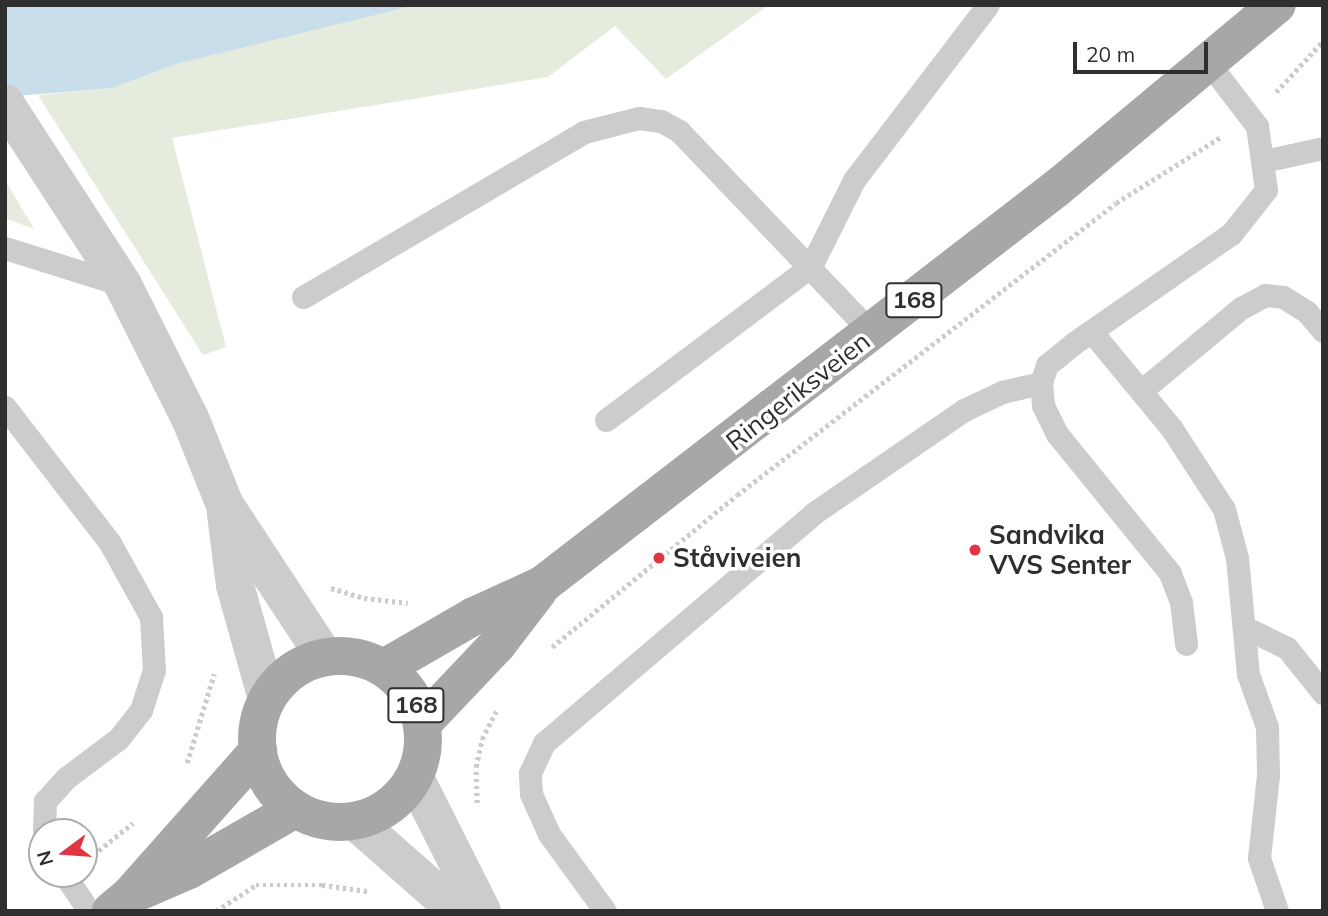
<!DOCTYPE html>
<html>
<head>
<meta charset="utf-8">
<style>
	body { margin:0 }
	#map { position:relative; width:1328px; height:916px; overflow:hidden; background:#fff; font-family:Mulish,sans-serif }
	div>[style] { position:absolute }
	.green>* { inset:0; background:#e5ecdd }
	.water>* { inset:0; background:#c9deeb }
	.path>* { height:4.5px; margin-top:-2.25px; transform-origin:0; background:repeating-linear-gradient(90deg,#ccc 0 3.5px,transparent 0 7px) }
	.service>* { height:23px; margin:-11.5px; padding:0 11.5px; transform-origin:11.5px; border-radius:11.5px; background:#ccc }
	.minor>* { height:38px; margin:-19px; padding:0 19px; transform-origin:19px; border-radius:19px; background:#ccc }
	.tertiary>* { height:38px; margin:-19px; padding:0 19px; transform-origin:19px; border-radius:19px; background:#ccc }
	.primary>* { height:38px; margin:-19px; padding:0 19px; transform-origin:19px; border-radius:19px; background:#a7a7a7 }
	.primary>.ring { margin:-19px; padding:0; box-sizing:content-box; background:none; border:38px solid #a7a7a7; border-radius:50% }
	.dots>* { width:19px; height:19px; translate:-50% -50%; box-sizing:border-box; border:4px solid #fff; border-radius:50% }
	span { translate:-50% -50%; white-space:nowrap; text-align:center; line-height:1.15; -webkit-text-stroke:7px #fff; paint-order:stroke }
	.shield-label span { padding:2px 5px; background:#fff; border:2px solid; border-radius:5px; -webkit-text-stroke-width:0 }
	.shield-label { font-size:24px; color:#2f2f2f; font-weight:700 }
	.street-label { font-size:26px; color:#2f2f2f }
	.poi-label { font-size:26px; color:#2f2f2f; font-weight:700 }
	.left { translate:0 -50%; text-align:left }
	.frame { position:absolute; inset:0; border:7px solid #2f2f2f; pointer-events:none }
	.north { position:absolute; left:28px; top:818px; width:70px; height:70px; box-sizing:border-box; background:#fff; border:2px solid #acacac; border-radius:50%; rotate:254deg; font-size:19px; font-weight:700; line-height:28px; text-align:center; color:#2f2f2f }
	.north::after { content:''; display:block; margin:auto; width:24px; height:32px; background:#e13543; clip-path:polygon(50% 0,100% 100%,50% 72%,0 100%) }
	.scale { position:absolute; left:1073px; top:42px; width:135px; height:32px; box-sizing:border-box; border:4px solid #2f2f2f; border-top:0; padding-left:9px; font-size:21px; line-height:24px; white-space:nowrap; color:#2f2f2f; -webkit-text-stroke:5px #fff; paint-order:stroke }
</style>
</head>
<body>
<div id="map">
	<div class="green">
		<i style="clip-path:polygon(416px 5px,769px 5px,666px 79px,615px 26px,548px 77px,172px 138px,226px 347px,203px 355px,38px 95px,112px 88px,177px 64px)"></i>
		<i style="clip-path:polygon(5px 180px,34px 229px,5px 218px)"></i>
	</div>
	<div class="water">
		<i style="clip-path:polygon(5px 5px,416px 5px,177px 64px,112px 88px,5px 97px)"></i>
	</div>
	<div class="path">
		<i style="left:1276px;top:92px;width:69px;rotate:-47.3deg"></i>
		<i style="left:331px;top:588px;width:34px;rotate:17deg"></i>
		<i style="left:364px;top:598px;width:44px;rotate:6.5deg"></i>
		<i style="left:552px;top:647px;width:239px;rotate:-39.4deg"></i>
		<i style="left:737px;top:495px;width:478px;rotate:-37.6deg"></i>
		<i style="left:1116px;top:203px;width:124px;rotate:-32.2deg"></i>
		<i style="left:187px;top:763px;width:93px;rotate:-73.1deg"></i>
		<i style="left:477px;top:803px;width:36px;rotate:-92deg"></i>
		<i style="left:476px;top:767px;width:29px;rotate:-78deg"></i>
		<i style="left:482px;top:739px;width:31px;rotate:-63deg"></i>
		<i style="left:93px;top:855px;width:51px;rotate:-38.7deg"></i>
		<i style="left:216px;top:911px;width:48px;rotate:-33deg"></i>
		<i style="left:256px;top:885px;width:66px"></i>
		<i style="left:322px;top:885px;width:46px;rotate:7.4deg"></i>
	</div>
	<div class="service">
		<i style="left:1264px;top:161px;width:60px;rotate:-12.4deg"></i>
		<i style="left:5px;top:248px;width:121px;rotate:17.4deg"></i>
		<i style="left:303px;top:297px;width:326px;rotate:-30.4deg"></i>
		<i style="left:584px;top:132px;width:57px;rotate:-14.3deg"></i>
		<i style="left:639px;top:118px;width:22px;rotate:8deg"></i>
		<i style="left:661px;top:121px;width:21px;rotate:29deg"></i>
		<i style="left:679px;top:131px;width:279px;rotate:46.3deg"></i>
		<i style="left:1091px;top:331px;width:127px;rotate:50.4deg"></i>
		<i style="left:1172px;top:429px;width:95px;rotate:57deg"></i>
		<i style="left:1224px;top:509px;width:51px;rotate:75.1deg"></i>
		<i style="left:1237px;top:558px;width:117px;rotate:84.6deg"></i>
		<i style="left:1248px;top:674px;width:56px;rotate:70.3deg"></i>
		<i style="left:1267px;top:727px;width:48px;rotate:88.8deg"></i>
		<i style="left:1268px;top:775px;width:83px;rotate:96.2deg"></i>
		<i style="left:1259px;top:858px;width:56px;rotate:71.2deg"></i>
		<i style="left:1141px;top:391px;width:130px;rotate:-39.7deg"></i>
		<i style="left:1241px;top:308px;width:27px;rotate:-28deg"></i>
		<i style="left:1265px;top:295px;width:18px;rotate:6deg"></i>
		<i style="left:1283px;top:297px;width:28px;rotate:32deg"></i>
		<i style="left:1307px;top:312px;width:25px;rotate:50deg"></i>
		<i style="left:5px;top:407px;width:172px;rotate:52.3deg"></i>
		<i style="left:110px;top:543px;width:85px;rotate:61deg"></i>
		<i style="left:151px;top:617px;width:53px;rotate:86.8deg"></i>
		<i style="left:154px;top:670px;width:42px;rotate:108deg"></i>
		<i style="left:141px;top:710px;width:37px;rotate:128deg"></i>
		<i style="left:118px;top:739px;width:65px;rotate:143.1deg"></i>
		<i style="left:66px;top:778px;width:31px;rotate:132deg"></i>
		<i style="left:45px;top:801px;width:31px;rotate:92deg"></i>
		<i style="left:606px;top:420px;width:256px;rotate:-36.9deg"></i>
		<i style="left:811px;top:266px;width:96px;rotate:-63.4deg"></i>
		<i style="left:854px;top:180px;width:220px;rotate:-52.6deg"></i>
		<i style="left:1244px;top:627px;width:48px;rotate:26deg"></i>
		<i style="left:1287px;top:648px;width:58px;rotate:51.3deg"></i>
		<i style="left:1186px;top:644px;width:42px;rotate:-96.8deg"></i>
		<i style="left:1181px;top:602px;width:31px;rotate:-111deg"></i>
		<i style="left:1170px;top:573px;width:179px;rotate:-129.1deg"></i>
		<i style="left:1057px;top:434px;width:32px;rotate:-116deg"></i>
		<i style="left:1043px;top:405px;width:22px;rotate:-95deg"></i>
		<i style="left:1041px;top:383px;width:19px;rotate:-72deg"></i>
		<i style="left:1047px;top:365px;width:35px;rotate:-39deg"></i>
		<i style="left:1074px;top:343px;width:191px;rotate:-34.8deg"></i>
		<i style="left:1231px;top:234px;width:56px;rotate:-51.5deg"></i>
		<i style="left:1266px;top:190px;width:65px;rotate:-98deg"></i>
		<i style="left:1257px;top:126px;width:77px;rotate:-127.6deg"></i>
		<i style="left:64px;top:874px;width:45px;rotate:56deg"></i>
		<i style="left:605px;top:911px;width:95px;rotate:-126deg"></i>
		<i style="left:549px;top:834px;width:44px;rotate:-114.2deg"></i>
		<i style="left:531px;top:794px;width:21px;rotate:-93deg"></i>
		<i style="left:530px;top:773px;width:33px;rotate:-65deg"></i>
		<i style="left:544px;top:743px;width:355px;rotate:-40.4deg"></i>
		<i style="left:814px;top:513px;width:182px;rotate:-34.5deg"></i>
		<i style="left:964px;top:410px;width:42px;rotate:-25.3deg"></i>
		<i style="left:1002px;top:392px;width:40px;rotate:-13deg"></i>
	</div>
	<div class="minor">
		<i style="left:415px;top:778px;width:149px;rotate:63.3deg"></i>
		<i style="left:355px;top:821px;width:136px;rotate:41.4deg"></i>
	</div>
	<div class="tertiary">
		<i style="left:5px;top:103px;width:217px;rotate:57deg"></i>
		<i style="left:123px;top:285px;width:149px;rotate:63.3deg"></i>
		<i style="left:190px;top:418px;width:94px;rotate:68.1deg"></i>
		<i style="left:225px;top:505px;width:182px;rotate:56.7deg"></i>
		<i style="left:226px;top:514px;width:72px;rotate:82.8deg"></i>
		<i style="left:235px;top:585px;width:118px;rotate:74.3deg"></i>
	</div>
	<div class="primary">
		<i class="ring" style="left:257px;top:656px;width:128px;height:128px"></i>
		<i style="left:384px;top:668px;width:104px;rotate:-30deg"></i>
		<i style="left:474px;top:616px;width:75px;rotate:-24.5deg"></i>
		<i style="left:542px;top:585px;width:650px;rotate:-37.63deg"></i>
		<i style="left:1057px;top:188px;width:286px;rotate:-39.8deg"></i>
		<i style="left:422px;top:724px;width:109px;rotate:-46.5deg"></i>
		<i style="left:497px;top:645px;width:69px;rotate:-52.6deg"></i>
		<i style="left:138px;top:892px;width:56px;rotate:-23.3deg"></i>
		<i style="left:189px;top:870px;width:122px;rotate:-29.9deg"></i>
		<i style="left:111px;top:911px;width:25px;rotate:-40deg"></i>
		<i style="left:130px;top:895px;width:193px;rotate:-48.4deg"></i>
	</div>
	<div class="dots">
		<i style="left:975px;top:550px;background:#e13543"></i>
		<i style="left:659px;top:558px;background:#e13543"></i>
	</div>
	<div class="shield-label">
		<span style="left:914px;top:300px">168</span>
		<span style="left:416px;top:705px">168</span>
	</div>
	<div class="street-label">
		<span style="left:798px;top:391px;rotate:-38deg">Ringeriksveien</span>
	</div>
	<div class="poi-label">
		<span class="left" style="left:989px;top:550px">Sandvika<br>VVS Senter</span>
		<span class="left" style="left:673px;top:558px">Ståviveien</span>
	</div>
	<div class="frame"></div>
	<div class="north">N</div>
	<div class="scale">20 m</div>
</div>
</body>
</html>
